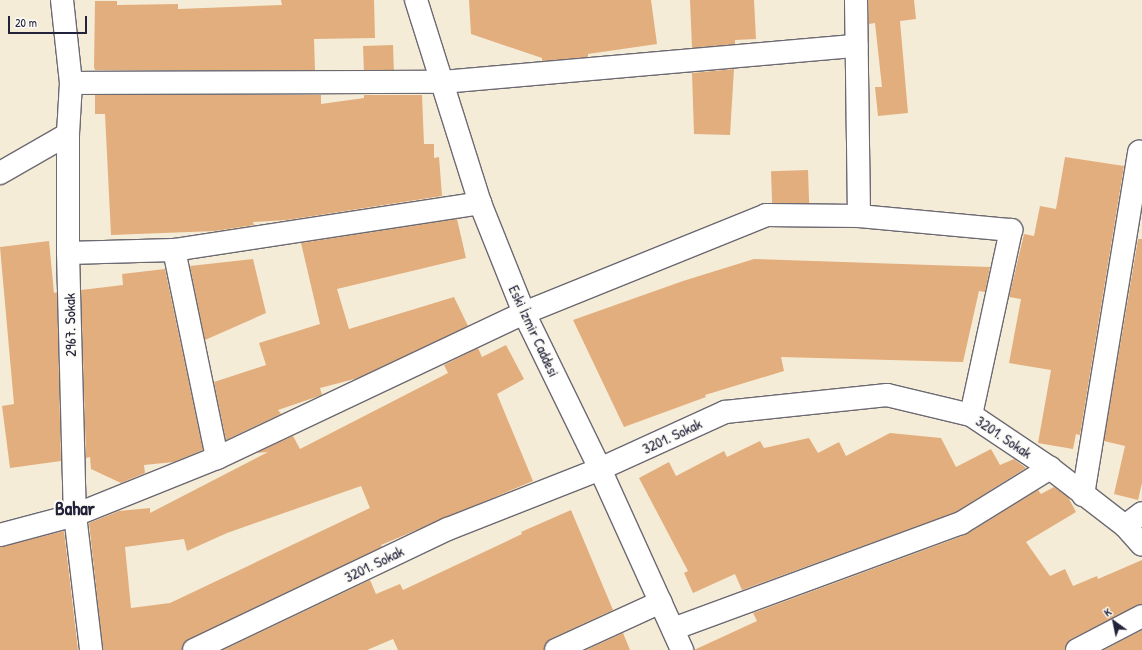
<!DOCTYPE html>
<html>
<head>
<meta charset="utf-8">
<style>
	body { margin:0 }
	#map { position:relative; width:1142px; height:650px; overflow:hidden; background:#f4ecd7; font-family:"Patrick Hand",sans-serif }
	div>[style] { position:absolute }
	.building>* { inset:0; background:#e3ae7d; transform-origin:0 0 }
	.roads { filter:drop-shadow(1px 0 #6c6972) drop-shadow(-1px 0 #6c6972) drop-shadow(0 1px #6c6972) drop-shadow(0 -1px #6c6972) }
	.street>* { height:22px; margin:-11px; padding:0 11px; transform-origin:11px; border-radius:11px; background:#fff }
	.primary>* { height:22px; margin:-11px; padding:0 11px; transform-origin:11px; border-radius:11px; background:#fff }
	span { translate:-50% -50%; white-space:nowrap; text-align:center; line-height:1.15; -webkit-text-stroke:4px #fdfcf7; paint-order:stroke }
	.street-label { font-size:15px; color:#22223b }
	.district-label { font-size:19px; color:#22223b; font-weight:700 }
	.north { position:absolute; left:1094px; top:602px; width:40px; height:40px; -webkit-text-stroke:3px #fdfcf7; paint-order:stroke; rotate:327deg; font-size:11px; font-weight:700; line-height:16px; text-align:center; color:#22223b }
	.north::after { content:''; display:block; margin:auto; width:14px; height:18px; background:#22223b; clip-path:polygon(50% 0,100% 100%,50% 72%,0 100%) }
	.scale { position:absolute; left:8px; top:16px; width:79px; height:18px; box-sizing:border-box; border:2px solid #22223b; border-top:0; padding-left:5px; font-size:12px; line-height:14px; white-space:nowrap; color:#22223b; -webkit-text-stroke:3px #fdfcf7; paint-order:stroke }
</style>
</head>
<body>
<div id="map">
	<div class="building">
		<i style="clip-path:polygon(281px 0,374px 0,375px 38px,314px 39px,315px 70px,95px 70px,94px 67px,95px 1px,117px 1px,117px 5px,178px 4px,178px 9px,282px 5px)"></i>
		<i style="clip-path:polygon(469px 0,651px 0,657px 44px,588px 54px,588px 57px,542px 61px,542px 58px,471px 34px)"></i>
		<i style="clip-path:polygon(690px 0,754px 0,756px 39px,735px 40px,735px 44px,692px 48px)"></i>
		<i style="clip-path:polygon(868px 0,914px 0,916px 19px,900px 21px,908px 113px,878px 116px,875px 87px,882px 87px,875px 23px,869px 24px)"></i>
		<i style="left:393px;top:45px;width:25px;height:30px;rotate:88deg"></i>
		<i style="clip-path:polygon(734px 69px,730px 135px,694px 134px,692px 73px)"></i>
		<i style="clip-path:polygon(95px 95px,321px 95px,321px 104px,364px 98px,364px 95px,422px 95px,424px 144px,434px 144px,434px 158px,439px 157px,442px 196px,287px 220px,253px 222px,254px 225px,215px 231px,111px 235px,105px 114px,95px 114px)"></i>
		<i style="clip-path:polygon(1065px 157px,1124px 166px,1080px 435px,1076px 434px,1073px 449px,1038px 443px,1051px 370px,1009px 363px,1021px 299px,1009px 297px,1024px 234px,1034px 236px,1040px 206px,1056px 209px)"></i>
		<i style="left:808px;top:170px;width:33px;height:37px;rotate:88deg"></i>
		<i style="clip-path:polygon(457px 219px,466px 258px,337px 289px,349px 329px,454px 297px,468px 326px,358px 378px,320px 388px,322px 395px,278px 410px,281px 414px,226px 440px,214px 382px,266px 365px,259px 343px,320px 324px,301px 243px)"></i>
		<i style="clip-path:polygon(1138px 239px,1142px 239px,1142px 483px,1138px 500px,1114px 494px,1125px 446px,1104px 441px)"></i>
		<i style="clip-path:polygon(49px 241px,54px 293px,57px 292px,61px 461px,10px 468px,2px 406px,14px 404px,0 247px)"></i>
		<i style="clip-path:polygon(253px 259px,266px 313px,205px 340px,190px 266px)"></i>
		<i style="clip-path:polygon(754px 259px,990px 267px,985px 292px,979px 291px,963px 362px,781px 357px,784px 371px,705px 395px,706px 397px,624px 427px,573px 320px,683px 281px)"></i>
		<i style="clip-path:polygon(165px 269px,203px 450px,174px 462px,144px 465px,145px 473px,121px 483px,91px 469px,90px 457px,86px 458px,81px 290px,123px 285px,122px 274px)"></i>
		<i style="clip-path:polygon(evenodd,506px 345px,524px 379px,497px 394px,533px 481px,381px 545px,382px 547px,189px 639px,182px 650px,103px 650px,89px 523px,119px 511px,150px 508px,150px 513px,268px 452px,256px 453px,293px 436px,300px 449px,448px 373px,444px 365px,478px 348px,482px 357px,506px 345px,361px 486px,370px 508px,170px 603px,131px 608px,125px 547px,184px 539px,187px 551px,227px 533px,361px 486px)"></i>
		<i style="clip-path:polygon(890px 433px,941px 438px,956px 467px,991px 449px,1000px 465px,1014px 459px,1026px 468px,956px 512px,742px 590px,735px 574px,693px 593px,684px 573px,688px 571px,639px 478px,669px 462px,676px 476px,724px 451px,727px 457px,760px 441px,764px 448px,809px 438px,818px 453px,839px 442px,846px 456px)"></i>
		<i style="clip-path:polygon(1054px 487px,1068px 497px,1076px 512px,1026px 542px,1050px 576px,1065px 569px,1073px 586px,1097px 576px,1098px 579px,1142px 560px,1142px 604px,1071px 639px,1065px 650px,694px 650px,757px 621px,753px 613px,965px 535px,1038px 490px,1041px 494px)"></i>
		<i style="clip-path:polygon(571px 510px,613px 610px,551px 639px,546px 643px,544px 650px,398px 650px,393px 639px,367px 650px,223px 650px,370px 580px,376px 594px,400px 584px,403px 590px,522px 534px,521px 532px)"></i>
		<i style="clip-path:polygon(64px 531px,78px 650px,0 650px,0 547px)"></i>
		<i style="clip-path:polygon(1142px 630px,1142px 650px,1104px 650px)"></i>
		<i style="clip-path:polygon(623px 633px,630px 650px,586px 650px)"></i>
	</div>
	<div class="roads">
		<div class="street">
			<i style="left:62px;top:0;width:83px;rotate:83.8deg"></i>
			<i style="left:71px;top:83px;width:51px;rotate:93.4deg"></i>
			<i style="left:68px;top:134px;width:119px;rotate:90deg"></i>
			<i style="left:68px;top:253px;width:262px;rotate:88.5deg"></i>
			<i style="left:75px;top:515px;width:136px;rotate:83.2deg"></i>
			<i style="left:856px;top:0;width:216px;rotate:89.2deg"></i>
			<i style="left:71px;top:83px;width:371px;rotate:-0.2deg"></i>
			<i style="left:442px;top:82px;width:416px;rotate:-5deg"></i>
			<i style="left:0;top:173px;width:78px;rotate:-29.8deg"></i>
			<i style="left:174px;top:250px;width:212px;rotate:78.3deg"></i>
			<i style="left:68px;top:253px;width:106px;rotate:-1.6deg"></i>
			<i style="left:174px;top:250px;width:310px;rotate:-8.7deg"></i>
			<i style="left:1083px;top:495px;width:348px;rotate:-80.7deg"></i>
			<i style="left:1125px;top:526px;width:21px;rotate:-37deg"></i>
			<i style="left:0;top:535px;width:78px;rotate:-14.9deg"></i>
			<i style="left:75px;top:515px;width:153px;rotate:-21.9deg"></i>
			<i style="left:217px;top:458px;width:340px;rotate:-25.3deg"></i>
			<i style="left:524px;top:313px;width:261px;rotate:-22deg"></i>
			<i style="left:766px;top:215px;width:93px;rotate:0.6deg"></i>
			<i style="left:859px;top:216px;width:153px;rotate:5.3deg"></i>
			<i style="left:1011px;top:230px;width:189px;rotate:102.2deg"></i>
			<i style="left:673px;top:629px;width:307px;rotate:-20.2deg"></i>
			<i style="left:961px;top:523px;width:105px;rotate:-31.7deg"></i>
			<i style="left:194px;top:650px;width:281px;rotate:-25.5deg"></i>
			<i style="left:448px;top:529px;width:163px;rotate:-21.5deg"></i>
			<i style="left:600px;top:469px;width:137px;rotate:-24.5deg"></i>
			<i style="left:725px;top:412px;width:163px;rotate:-6deg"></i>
			<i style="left:887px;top:395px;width:86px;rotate:13.4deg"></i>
			<i style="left:971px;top:415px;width:95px;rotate:33.9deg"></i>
			<i style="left:1050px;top:468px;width:95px;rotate:37.7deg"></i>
			<i style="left:1125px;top:526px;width:25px;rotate:48deg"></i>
			<i style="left:556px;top:650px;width:115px;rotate:-24.6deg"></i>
			<i style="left:1077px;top:650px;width:73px;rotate:-27.6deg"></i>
		</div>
		<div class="primary">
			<i style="left:416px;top:0;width:213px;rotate:72.5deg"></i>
			<i style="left:480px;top:203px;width:118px;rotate:68.2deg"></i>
			<i style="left:524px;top:313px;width:174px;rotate:64deg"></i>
			<i style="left:600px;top:469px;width:199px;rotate:65.6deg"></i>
		</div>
	</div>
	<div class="street-label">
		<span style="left:70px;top:325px;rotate:-91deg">2967. Sokak</span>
		<span style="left:534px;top:331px;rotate:65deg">Eski İzmir Caddesi</span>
		<span style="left:672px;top:436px;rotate:-25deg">3201. Sokak</span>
		<span style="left:1004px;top:437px;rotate:34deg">3201. Sokak</span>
		<span style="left:374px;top:564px;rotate:-26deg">3201. Sokak</span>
	</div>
	<div class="district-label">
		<span style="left:75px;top:509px">Bahar</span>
	</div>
	<div class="north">K</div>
	<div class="scale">20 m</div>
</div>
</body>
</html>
